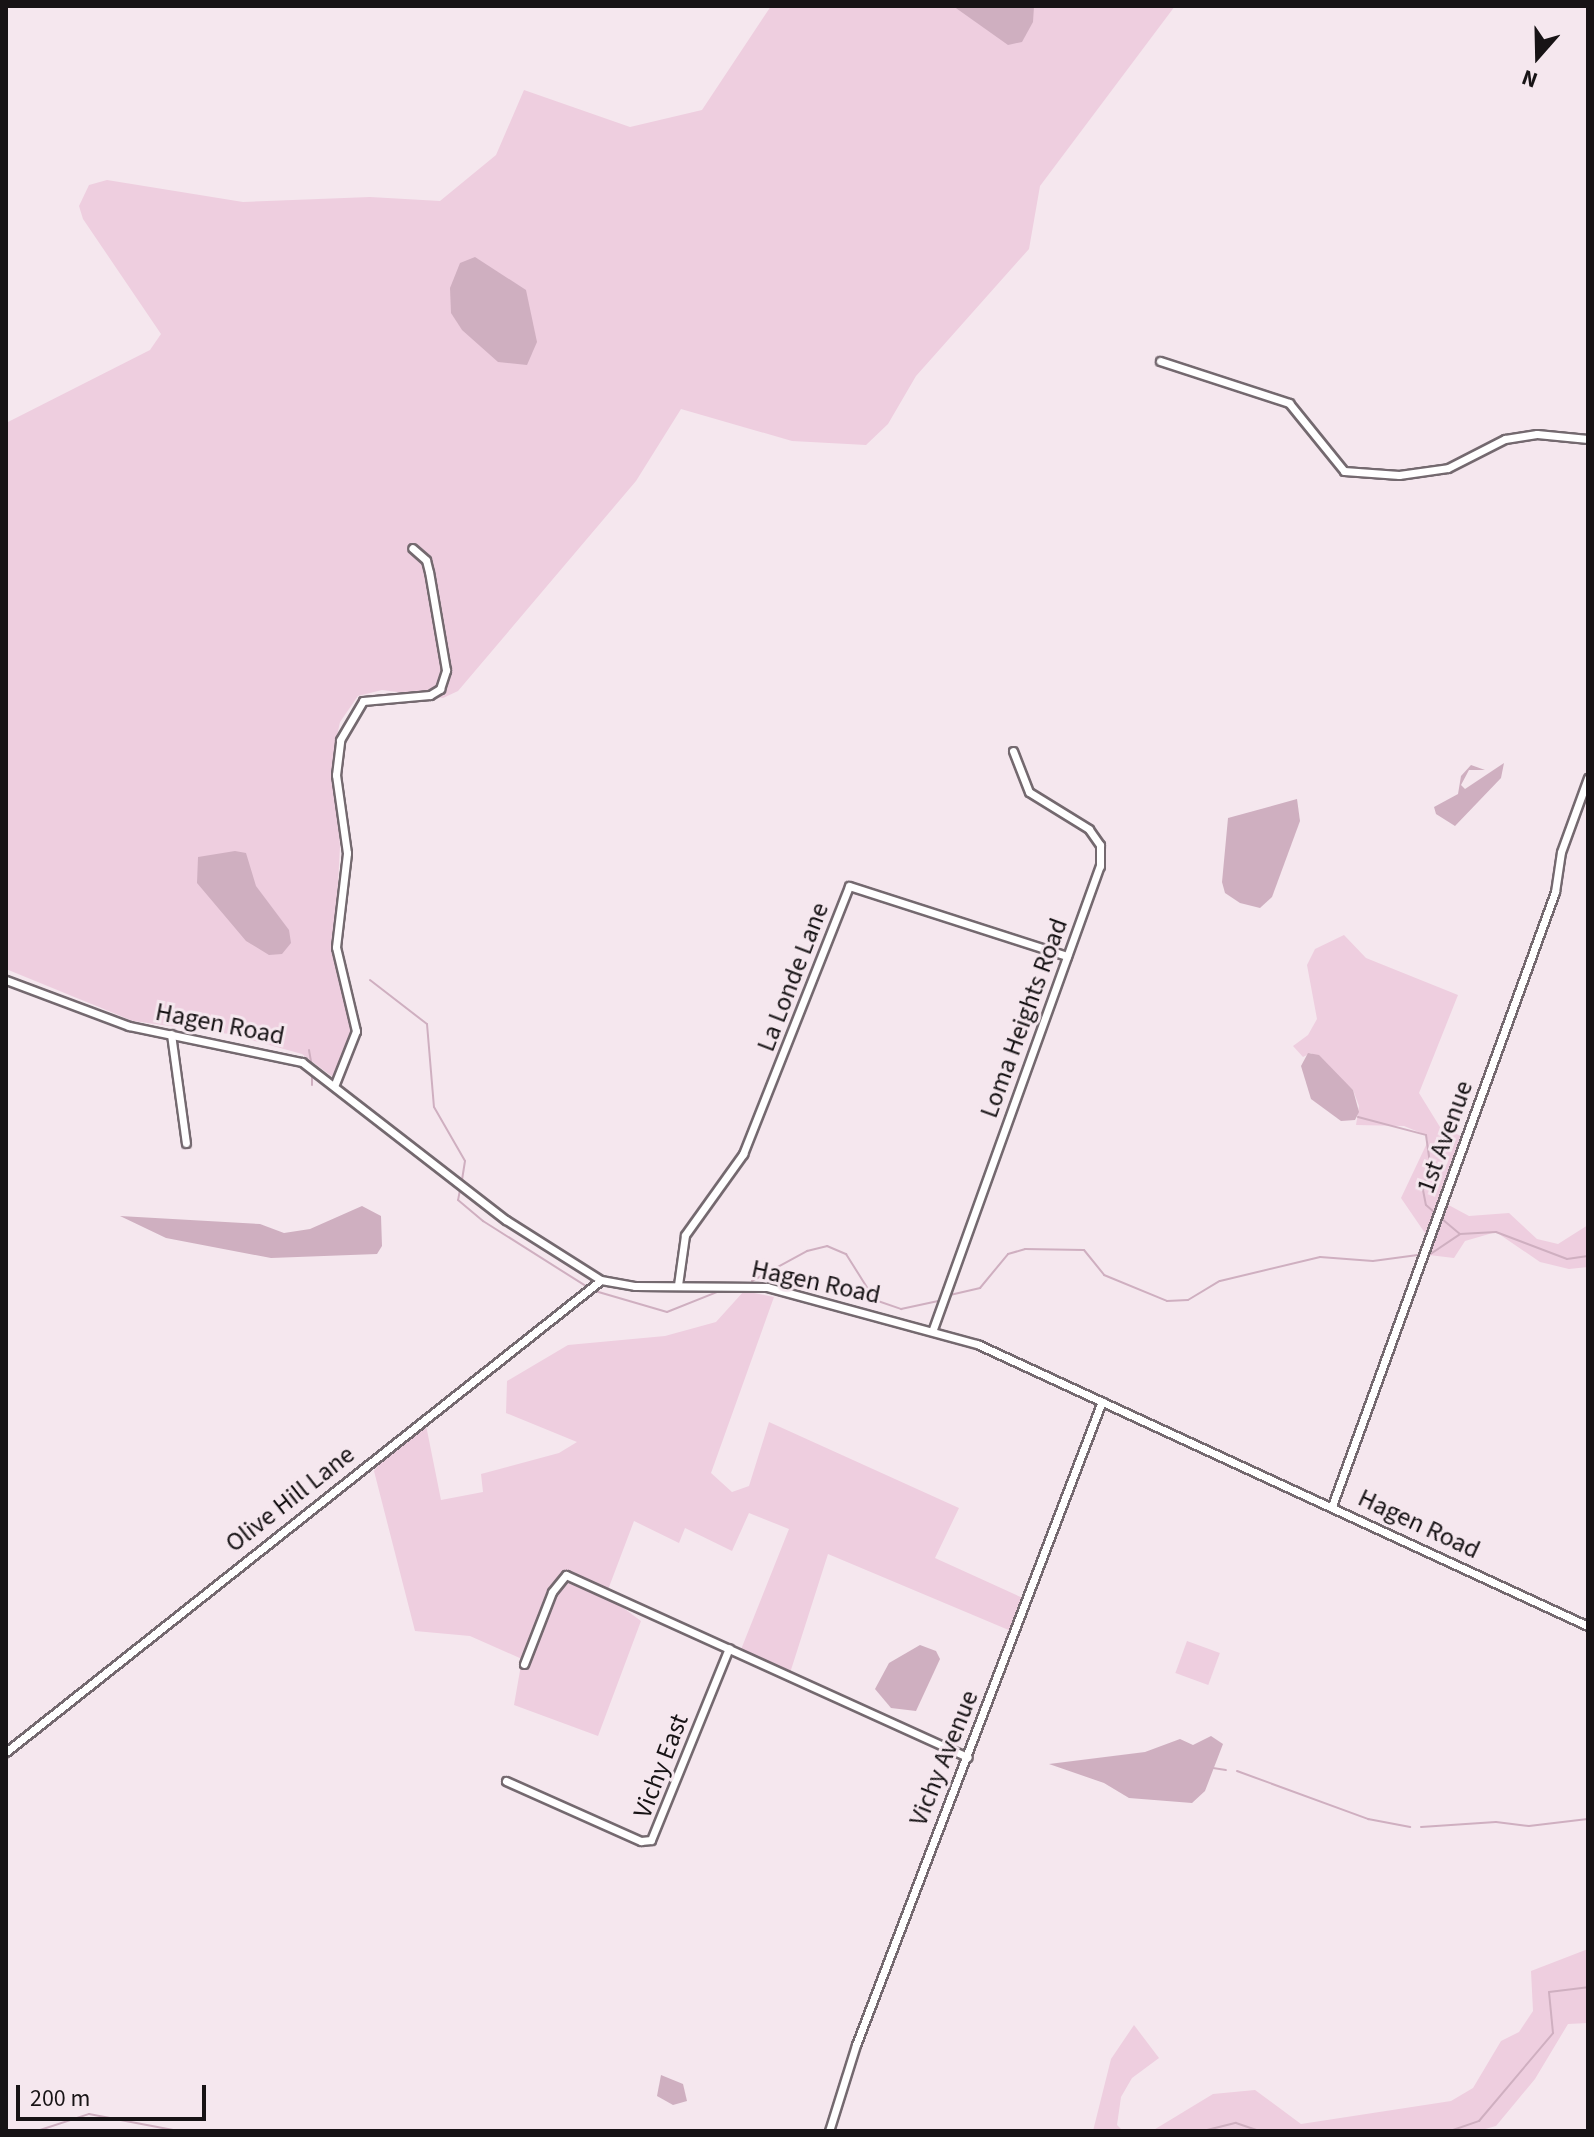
<!DOCTYPE html>
<html>
<head>
<meta charset="utf-8">
<style>
	body { margin:0 }
	#map { position:relative; width:1594px; height:2137px; overflow:hidden; background:#f5e7ee; font-family:"Source Sans 3",sans-serif }
	div>[style] { position:absolute }
	.green>* { inset:0; background:#eecedf; transform-origin:0 0 }
	.water>* { inset:0; background:#cfafc0 }
	.stream>* { height:2px; margin:-1px; padding:0 1px; transform-origin:1px; border-radius:1px; background:#cfafc0 }
	.roads { filter:drop-shadow(2px 0 #74696f) drop-shadow(-2px 0 #74696f) drop-shadow(0 2px #74696f) drop-shadow(0 -2px #74696f) }
	.minor>* { height:7px; margin:-3.5px; padding:0 3.5px; transform-origin:3.5px; border-radius:3.5px; background:#fff }
	span { translate:-50% -50%; white-space:nowrap; text-align:center; line-height:1.15; -webkit-text-stroke:6px #f5e7ee; paint-order:stroke }
	.street-label { font-size:26px; color:#171315 }
	.frame { position:absolute; inset:0; border:8px solid #171315; pointer-events:none }
	.north { position:absolute; left:1498px; top:16px; width:80px; height:80px; -webkit-text-stroke:6px #f5e7ee; paint-order:stroke; rotate:200deg; font-size:22px; font-weight:700; line-height:32px; text-align:center; color:#171315 }
	.north::after { content:''; display:block; margin:auto; width:28px; height:36px; background:#171315; clip-path:polygon(50% 0,100% 100%,50% 72%,0 100%) }
	.scale { position:absolute; left:16px; top:2085px; width:190px; height:36px; box-sizing:border-box; border:4px solid #171315; border-top:0; padding-left:10px; font-size:24px; line-height:28px; white-space:nowrap; color:#171315; -webkit-text-stroke:6px #f5e7ee; paint-order:stroke }
</style>
</head>
<body>
<div id="map">
	<div class="green">
		<i style="clip-path:polygon(771px 6px,1175px 6px,1040px 186px,1029px 249px,916px 376px,888px 424px,866px 445px,792px 441px,681px 409px,636px 481px,458px 691px,443px 698px,382px 690px,358px 696px,340px 722px,335px 745px,340px 847px,334px 957px,354px 1037px,334px 1078px,302px 1054px,229px 1034px,133px 1021px,6px 969px,6px 423px,150px 350px,161px 334px,83px 219px,79px 206px,89px 185px,107px 180px,243px 202px,370px 197px,440px 201px,496px 155px,524px 90px,630px 127px,702px 110px)"></i>
		<i style="clip-path:polygon(1344px 935px,1366px 958px,1458px 995px,1419px 1093px,1440px 1127px,1466px 1138px,1443px 1202px,1469px 1216px,1509px 1213px,1537px 1239px,1558px 1244px,1588px 1225px,1588px 1267px,1569px 1269px,1540px 1262px,1496px 1232px,1465px 1241px,1454px 1258px,1429px 1255px,1429px 1239px,1401px 1198px,1428px 1141px,1426px 1135px,1404px 1126px,1356px 1125px,1359px 1106px,1353px 1090px,1311px 1053px,1303px 1057px,1293px 1046px,1308px 1035px,1317px 1019px,1307px 965px,1315px 949px)"></i>
		<i style="clip-path:polygon(744px 1291px,774px 1297px,711px 1473px,732px 1492px,749px 1486px,769px 1422px,959px 1508px,935px 1558px,1025px 1599px,1011px 1631px,828px 1554px,790px 1673px,740px 1652px,789px 1529px,749px 1513px,732px 1551px,685px 1528px,679px 1543px,634px 1521px,606px 1595px,641px 1621px,598px 1736px,514px 1705px,522px 1659px,470px 1636px,415px 1631px,374px 1471px,394px 1444px,426px 1425px,441px 1500px,483px 1492px,481px 1474px,559px 1453px,577px 1442px,506px 1413px,507px 1381px,568px 1345px,665px 1336px,716px 1322px)"></i>
		<i style="left:1187px;top:1641px;width:35px;height:34px;rotate:20deg"></i>
		<i style="clip-path:polygon(1588px 1949px,1588px 2023px,1568px 2024px,1535px 2079px,1496px 2126px,1478px 2131px,1152px 2131px,1213px 2094px,1255px 2090px,1301px 2124px,1451px 2101px,1473px 2088px,1501px 2041px,1519px 2032px,1533px 2011px,1531px 1971px)"></i>
		<i style="clip-path:polygon(1134px 2025px,1159px 2058px,1132px 2078px,1121px 2097px,1117px 2125px,1123px 2131px,1093px 2131px,1111px 2059px)"></i>
	</div>
	<div class="water">
		<i style="clip-path:polygon(953px 6px,1034px 6px,1033px 22px,1022px 42px,1008px 45px)"></i>
		<i style="clip-path:polygon(475px 257px,526px 290px,537px 342px,527px 365px,498px 362px,462px 330px,451px 313px,450px 288px,460px 263px)"></i>
		<i style="clip-path:polygon(1504px 763px,1501px 778px,1455px 826px,1436px 814px,1434px 807px,1458px 794px,1461px 776px,1471px 765px,1485px 770px,1469px 770px,1461px 785px,1465px 789px)"></i>
		<i style="clip-path:polygon(1297px 799px,1300px 821px,1272px 897px,1260px 908px,1240px 903px,1225px 893px,1222px 882px,1228px 818px)"></i>
		<i style="clip-path:polygon(235px 851px,246px 853px,256px 886px,289px 930px,291px 943px,282px 954px,269px 955px,246px 941px,197px 883px,198px 857px)"></i>
		<i style="clip-path:polygon(1308px 1053px,1319px 1055px,1353px 1090px,1359px 1112px,1355px 1120px,1341px 1121px,1311px 1099px,1301px 1066px)"></i>
		<i style="clip-path:polygon(362px 1206px,381px 1216px,382px 1246px,377px 1254px,271px 1258px,166px 1238px,120px 1216px,260px 1224px,284px 1233px,310px 1229px)"></i>
		<i style="clip-path:polygon(920px 1645px,936px 1651px,940px 1659px,916px 1711px,891px 1708px,875px 1689px,889px 1663px)"></i>
		<i style="clip-path:polygon(1211px 1736px,1223px 1744px,1205px 1791px,1192px 1803px,1129px 1798px,1104px 1783px,1049px 1764px,1145px 1752px,1180px 1739px,1193px 1745px)"></i>
		<i style="clip-path:polygon(661px 2075px,683px 2084px,687px 2101px,673px 2105px,657px 2096px)"></i>
	</div>
	<div class="stream">
		<i style="left:370px;top:980px;width:72px;rotate:37.7deg"></i>
		<i style="left:427px;top:1024px;width:83px;rotate:85.2deg"></i>
		<i style="left:434px;top:1107px;width:62px;rotate:60.1deg"></i>
		<i style="left:465px;top:1161px;width:18px;rotate:99deg"></i>
		<i style="left:309px;top:1050px;width:17px;rotate:80deg"></i>
		<i style="left:312px;top:1074px;width:11px;rotate:90deg"></i>
		<i style="left:1358px;top:1117px;width:70px;rotate:14.8deg"></i>
		<i style="left:1426px;top:1135px;width:27px;rotate:82deg"></i>
		<i style="left:1430px;top:1162px;width:29px;rotate:104deg"></i>
		<i style="left:1423px;top:1190px;width:15px;rotate:79deg"></i>
		<i style="left:1426px;top:1205px;width:11px;rotate:41deg"></i>
		<i style="left:460px;top:1190px;width:10px;rotate:101deg"></i>
		<i style="left:458px;top:1200px;width:33px;rotate:40deg"></i>
		<i style="left:483px;top:1221px;width:122px;rotate:32.3deg"></i>
		<i style="left:1442px;top:1219px;width:23px;rotate:40deg"></i>
		<i style="left:1460px;top:1234px;width:36px;rotate:-3deg"></i>
		<i style="left:1496px;top:1232px;width:76px;rotate:20.8deg"></i>
		<i style="left:1567px;top:1259px;width:21px;rotate:-8deg"></i>
		<i style="left:1429px;top:1255px;width:37px;rotate:-34deg"></i>
		<i style="left:752px;top:1281px;width:63px;rotate:-28.6deg"></i>
		<i style="left:807px;top:1251px;width:21px;rotate:-14deg"></i>
		<i style="left:827px;top:1246px;width:21px;rotate:23deg"></i>
		<i style="left:846px;top:1254px;width:54px;rotate:57.8deg"></i>
		<i style="left:875px;top:1300px;width:28px;rotate:19deg"></i>
		<i style="left:901px;top:1309px;width:38px;rotate:-12deg"></i>
		<i style="left:595px;top:1291px;width:75px;rotate:16.3deg"></i>
		<i style="left:667px;top:1312px;width:59px;rotate:-21.8deg"></i>
		<i style="left:950px;top:1295px;width:31px;rotate:-13deg"></i>
		<i style="left:980px;top:1288px;width:44px;rotate:-50.5deg"></i>
		<i style="left:1008px;top:1254px;width:18px;rotate:-16deg"></i>
		<i style="left:1025px;top:1249px;width:59px;rotate:1deg"></i>
		<i style="left:1084px;top:1250px;width:32px;rotate:51deg"></i>
		<i style="left:1104px;top:1275px;width:68px;rotate:22.4deg"></i>
		<i style="left:1167px;top:1301px;width:21px;rotate:-3deg"></i>
		<i style="left:1188px;top:1300px;width:37px;rotate:-31deg"></i>
		<i style="left:1220px;top:1281px;width:103px;rotate:-13.5deg"></i>
		<i style="left:1320px;top:1257px;width:53px;rotate:4.3deg"></i>
		<i style="left:1373px;top:1261px;width:45px;rotate:-7.6deg"></i>
		<i style="left:1213px;top:1768px;width:13px;rotate:9deg"></i>
		<i style="left:1237px;top:1771px;width:140px;rotate:20.1deg"></i>
		<i style="left:1368px;top:1819px;width:43px;rotate:10.8deg"></i>
		<i style="left:1421px;top:1827px;width:75px;rotate:-3.8deg"></i>
		<i style="left:1496px;top:1822px;width:33px;rotate:7deg"></i>
		<i style="left:1529px;top:1826px;width:59px;rotate:-6.8deg"></i>
		<i style="left:37px;top:2131px;width:55px;rotate:-18.1deg"></i>
		<i style="left:89px;top:2114px;width:91px;rotate:10.8deg"></i>
		<i style="left:1203px;top:2131px;width:34px;rotate:-14deg"></i>
		<i style="left:1236px;top:2123px;width:24px;rotate:19deg"></i>
		<i style="left:1450px;top:2131px;width:31px;rotate:-19deg"></i>
		<i style="left:1479px;top:2121px;width:115px;rotate:-49.9deg"></i>
		<i style="left:1553px;top:2033px;width:41px;rotate:-95.6deg"></i>
		<i style="left:1549px;top:1992px;width:39px;rotate:-7deg"></i>
	</div>
	<div class="roads">
		<div class="minor">
			<i style="left:1160px;top:361px;width:136px;rotate:18deg"></i>
			<i style="left:1289px;top:403px;width:87px;rotate:51deg"></i>
			<i style="left:1344px;top:471px;width:55px;rotate:4.2deg"></i>
			<i style="left:1399px;top:475px;width:49px;rotate:-8.1deg"></i>
			<i style="left:1448px;top:468px;width:64px;rotate:-27deg"></i>
			<i style="left:1505px;top:439px;width:32px;rotate:-9deg"></i>
			<i style="left:1537px;top:434px;width:51px;rotate:5.6deg"></i>
			<i style="left:6px;top:980px;width:131px;rotate:20.5deg"></i>
			<i style="left:129px;top:1026px;width:177px;rotate:11.8deg"></i>
			<i style="left:302px;top:1062px;width:258px;rotate:37.8deg"></i>
			<i style="left:506px;top:1220px;width:112px;rotate:32.3deg"></i>
			<i style="left:601px;top:1280px;width:35px;rotate:10deg"></i>
			<i style="left:635px;top:1286px;width:132px;rotate:0.4deg"></i>
			<i style="left:767px;top:1287px;width:218px;rotate:15.2deg"></i>
			<i style="left:977px;top:1344px;width:673px;rotate:24.78deg"></i>
			<i style="left:171px;top:1034px;width:110px;rotate:82.2deg"></i>
			<i style="left:335px;top:1084px;width:57px;rotate:-68.4deg"></i>
			<i style="left:356px;top:1031px;width:86px;rotate:-103.4deg"></i>
			<i style="left:336px;top:947px;width:95px;rotate:-83.3deg"></i>
			<i style="left:347px;top:853px;width:79px;rotate:-98deg"></i>
			<i style="left:336px;top:775px;width:35px;rotate:-83deg"></i>
			<i style="left:340px;top:740px;width:45px;rotate:-59.5deg"></i>
			<i style="left:363px;top:701px;width:67px;rotate:-5.1deg"></i>
			<i style="left:430px;top:695px;width:12px;rotate:-31deg"></i>
			<i style="left:440px;top:689px;width:20px;rotate:-72deg"></i>
			<i style="left:446px;top:670px;width:99px;rotate:-99.8deg"></i>
			<i style="left:429px;top:572px;width:12px;rotate:-104deg"></i>
			<i style="left:426px;top:560px;width:18px;rotate:-139deg"></i>
			<i style="left:678px;top:1285px;width:50px;rotate:-82deg"></i>
			<i style="left:685px;top:1235px;width:100px;rotate:-54.4deg"></i>
			<i style="left:743px;top:1154px;width:288px;rotate:-68.4deg"></i>
			<i style="left:849px;top:886px;width:229px;rotate:17.8deg"></i>
			<i style="left:933px;top:1329px;width:492px;rotate:-70.2deg"></i>
			<i style="left:1100px;top:866px;width:21px;rotate:-90deg"></i>
			<i style="left:1100px;top:845px;width:19px;rotate:-125deg"></i>
			<i style="left:1089px;top:829px;width:70px;rotate:-148.3deg"></i>
			<i style="left:1029px;top:792px;width:44px;rotate:-111.3deg"></i>
			<i style="left:1332px;top:1506px;width:653px;rotate:-70.04deg"></i>
			<i style="left:1555px;top:892px;width:40px;rotate:-81.5deg"></i>
			<i style="left:1561px;top:852px;width:79px;rotate:-70deg"></i>
			<i style="left:524px;top:1664px;width:77px;rotate:-68.7deg"></i>
			<i style="left:552px;top:1592px;width:22px;rotate:-51deg"></i>
			<i style="left:566px;top:1575px;width:441px;rotate:24.4deg"></i>
			<i style="left:6px;top:1752px;width:759px;rotate:-38.42deg"></i>
			<i style="left:506px;top:1781px;width:148px;rotate:24deg"></i>
			<i style="left:641px;top:1841px;width:10px;rotate:-6deg"></i>
			<i style="left:651px;top:1840px;width:207px;rotate:-67.9deg"></i>
			<i style="left:829px;top:2131px;width:90px;rotate:-72.6deg"></i>
			<i style="left:856px;top:2045px;width:689px;rotate:-69.09deg"></i>
		</div>
	</div>
	<div class="street-label">
		<span style="left:793px;top:977px;rotate:-69deg">La Londe Lane</span>
		<span style="left:1024px;top:1018px;rotate:-70deg">Loma Heights Road</span>
		<span style="left:220px;top:1024px;rotate:11deg">Hagen Road</span>
		<span style="left:1445px;top:1137px;rotate:-70deg">1st Avenue</span>
		<span style="left:816px;top:1282px;rotate:12deg">Hagen Road</span>
		<span style="left:290px;top:1499px;rotate:-38deg">Olive Hill Lane</span>
		<span style="left:1419px;top:1524px;rotate:25deg">Hagen Road</span>
		<span style="left:944px;top:1758px;rotate:-68deg">Vichy Avenue</span>
		<span style="left:661px;top:1766px;rotate:-69deg">Vichy East</span>
	</div>
	<div class="frame"></div>
	<div class="north">N</div>
	<div class="scale">200 m</div>
</div>
</body>
</html>
